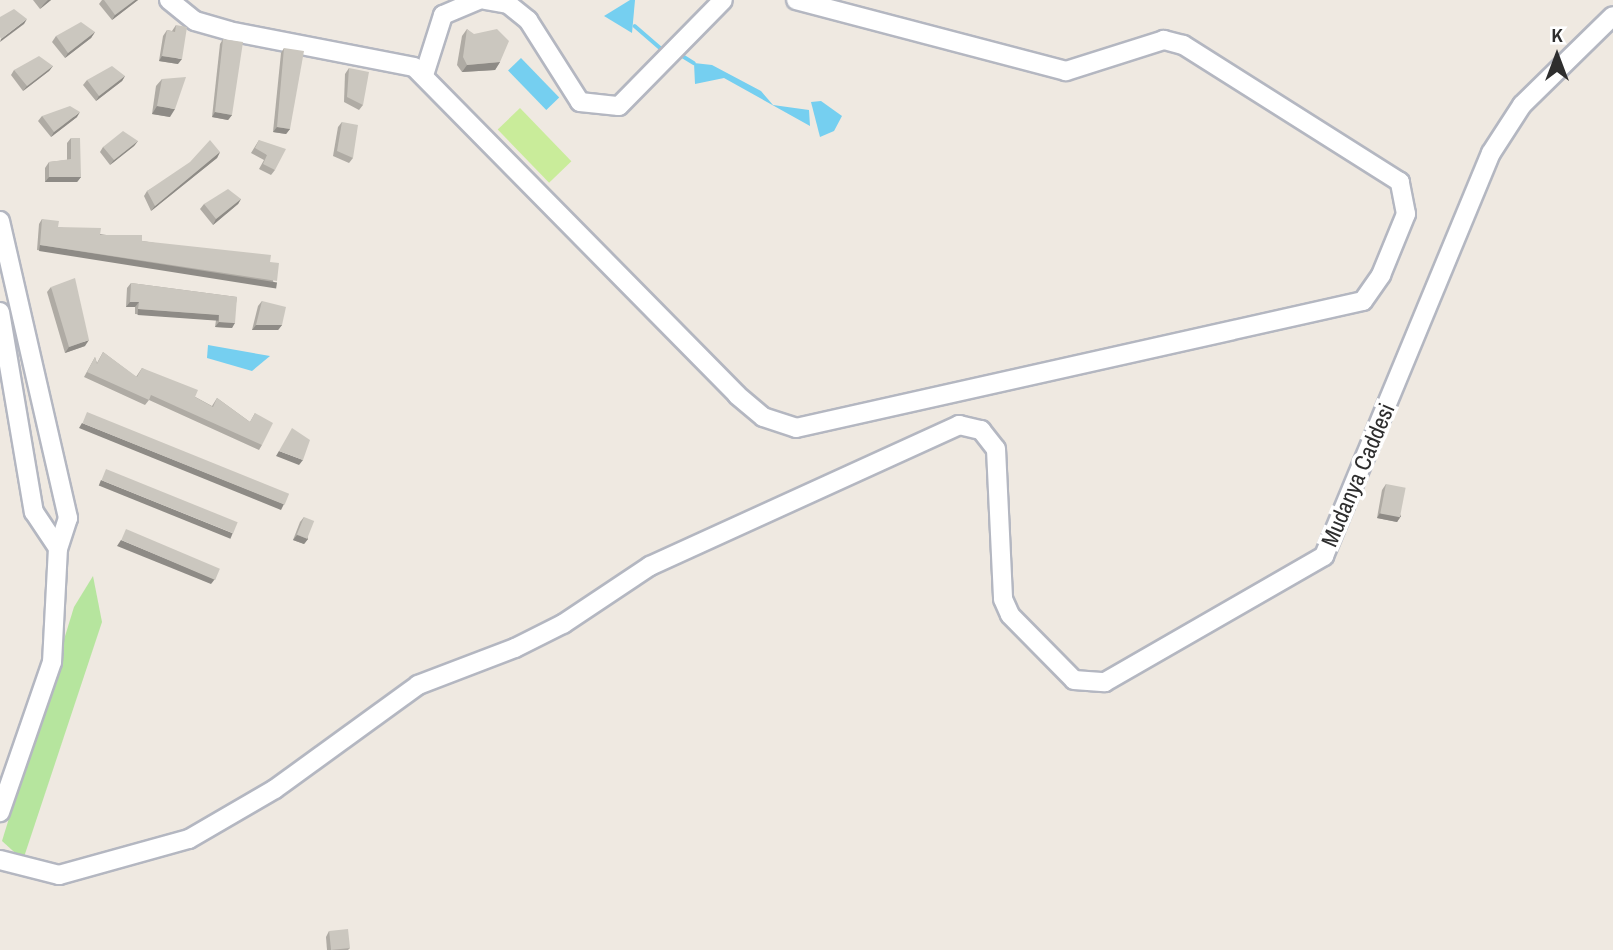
<!DOCTYPE html>
<html>
<head>
<meta charset="utf-8">
<style>
	body { margin:0 }
	#map { position:relative; width:1613px; height:950px; overflow:hidden; background:#efe9e1; font-family:"Archivo Narrow",sans-serif }
	div>[style] { position:absolute }
	.green>* { inset:0; background:#b6e59e }
	.pitch>* { inset:0; background:#c9ec9a; transform-origin:0 0 }
	.water>* { inset:0; background:#75cff0; transform-origin:0 0 }
	.stream>* { height:3.5px; margin:-1.75px; padding:0 1.75px; transform-origin:1.75px; border-radius:1.75px; background:#75cff0 }
	.roads { filter:drop-shadow(2px 0 #b4b7c1) drop-shadow(-2px 0 #b4b7c1) drop-shadow(0 2px #b4b7c1) drop-shadow(0 -2px #b4b7c1) }
	.minor>* { height:18px; margin:-9px; padding:0 9px; transform-origin:9px; border-radius:9px; background:#fff }
	.wall>* { inset:0; background:#afaba4 }
	.shaded-wall>* { inset:0; background:#8e8b86; transform-origin:0 0 }
	.building>* { inset:0; background:#cbc7bf; transform-origin:0 0 }
	span { translate:-50% -50%; white-space:nowrap; text-align:center; line-height:1.15; -webkit-text-stroke:7px #fff; paint-order:stroke }
	.street-label { font-size:23px; color:#2e2e2e }
	.north { position:absolute; left:1522px; top:21px; width:70px; height:70px; -webkit-text-stroke:5px #fff; paint-order:stroke; rotate:0deg; font-size:19px; font-weight:700; line-height:28px; text-align:center; color:#2e2e2e }
	.north::after { content:''; display:block; margin:auto; width:24px; height:32px; background:#2e2e2e; clip-path:polygon(50% 0,100% 100%,50% 72%,0 100%) }
</style>
</head>
<body>
<div id="map">
	<div class="green">
		<i style="clip-path:polygon(93px 576px,102px 622px,23px 860px,2px 841px,74px 607px)"></i>
	</div>
	<div class="pitch">
		<i style="left:520px;top:108px;width:74px;height:31px;rotate:46deg"></i>
	</div>
	<div class="water">
		<i style="clip-path:polygon(635px 0,632px 33px,604px 16px,630px 0)"></i>
		<i style="left:521px;top:58px;width:55px;height:18px;rotate:46deg"></i>
		<i style="clip-path:polygon(694px 63px,712px 65px,761px 91px,773px 105px,809px 110px,810px 126px,724px 78px,695px 84px)"></i>
		<i style="clip-path:polygon(821px 101px,842px 116px,834px 131px,820px 137px,811px 102px)"></i>
		<i style="clip-path:polygon(208px 345px,270px 356px,252px 371px,207px 358px)"></i>
	</div>
	<div class="stream">
		<i style="left:635px;top:26px;width:37px;rotate:41deg"></i>
		<i style="left:681px;top:55px;width:15px;rotate:32deg"></i>
	</div>
	<div class="roads">
		<div class="minor">
			<i style="left:169px;top:0;width:33px;rotate:39deg"></i>
			<i style="left:195px;top:21px;width:35px;rotate:16deg"></i>
			<i style="left:229px;top:31px;width:188px;rotate:11deg"></i>
			<i style="left:414px;top:67px;width:460px;rotate:45.4deg"></i>
			<i style="left:737px;top:395px;width:34px;rotate:40deg"></i>
			<i style="left:763px;top:417px;width:35px;rotate:18deg"></i>
			<i style="left:796px;top:428px;width:581px;rotate:-12.63deg"></i>
			<i style="left:1363px;top:301px;width:32px;rotate:-55deg"></i>
			<i style="left:1381px;top:275px;width:66px;rotate:-67.7deg"></i>
			<i style="left:1406px;top:214px;width:33px;rotate:-101deg"></i>
			<i style="left:1400px;top:182px;width:257px;rotate:-147.7deg"></i>
			<i style="left:1183px;top:45px;width:20px;rotate:-165deg"></i>
			<i style="left:1164px;top:40px;width:103px;rotate:162.4deg"></i>
			<i style="left:1066px;top:71px;width:279px;rotate:-165.3deg"></i>
			<i style="left:485px;top:0;width:23px;rotate:10deg"></i>
			<i style="left:508px;top:4px;width:26px;rotate:39deg"></i>
			<i style="left:528px;top:20px;width:97px;rotate:57.6deg"></i>
			<i style="left:580px;top:102px;width:39px;rotate:6deg"></i>
			<i style="left:619px;top:106px;width:148px;rotate:-45.5deg"></i>
			<i style="left:424px;top:75px;width:63px;rotate:-72.4deg"></i>
			<i style="left:443px;top:15px;width:38px;rotate:-23deg"></i>
			<i style="left:0;top:221px;width:305px;rotate:77.1deg"></i>
			<i style="left:68px;top:518px;width:32px;rotate:108deg"></i>
			<i style="left:58px;top:548px;width:114px;rotate:93deg"></i>
			<i style="left:52px;top:662px;width:159px;rotate:109.1deg"></i>
			<i style="left:0;top:312px;width:203px;rotate:80.4deg"></i>
			<i style="left:34px;top:512px;width:43px;rotate:56.3deg"></i>
			<i style="left:0;top:860px;width:61px;rotate:14.3deg"></i>
			<i style="left:59px;top:875px;width:135px;rotate:-15.5deg"></i>
			<i style="left:189px;top:839px;width:99px;rotate:-30.2deg"></i>
			<i style="left:275px;top:789px;width:177px;rotate:-36deg"></i>
			<i style="left:418px;top:685px;width:104px;rotate:-20.9deg"></i>
			<i style="left:515px;top:648px;width:54px;rotate:-26.6deg"></i>
			<i style="left:563px;top:624px;width:105px;rotate:-33.7deg"></i>
			<i style="left:650px;top:566px;width:340px;rotate:-24.5deg"></i>
			<i style="left:959px;top:425px;width:23px;rotate:13deg"></i>
			<i style="left:981px;top:430px;width:24px;rotate:52deg"></i>
			<i style="left:996px;top:449px;width:150px;rotate:87.3deg"></i>
			<i style="left:1003px;top:599px;width:17px;rotate:66deg"></i>
			<i style="left:1010px;top:615px;width:91px;rotate:45.4deg"></i>
			<i style="left:1074px;top:680px;width:31px;rotate:4deg"></i>
			<i style="left:1105px;top:682px;width:253px;rotate:-29.9deg"></i>
			<i style="left:1324px;top:556px;width:436px;rotate:-67.5deg"></i>
			<i style="left:1491px;top:153px;width:57px;rotate:-57.1deg"></i>
			<i style="left:1522px;top:105px;width:127px;rotate:-44.4deg"></i>
		</div>
	</div>
	<div class="wall">
		<i style="clip-path:polygon(33px 0,51px 0,40px 9px)"></i>
		<i style="clip-path:polygon(102px 0,138px 0,112px 20px,99px 4px)"></i>
		<i style="clip-path:polygon(176px 25px,178px 64px,159px 61px,163px 36px,167px 30px,172px 31px)"></i>
		<i style="clip-path:polygon(467px 29px,500px 62px,495px 70px,462px 72px,457px 65px,462px 36px)"></i>
		<i style="clip-path:polygon(95px 32px,91px 38px,65px 58px,52px 42px,56px 36px)"></i>
		<i style="clip-path:polygon(223px 39px,232px 115px,228px 120px,212px 117px,220px 44px)"></i>
		<i style="clip-path:polygon(284px 48px,290px 129px,286px 134px,273px 132px,281px 53px)"></i>
		<i style="clip-path:polygon(53px 66px,49px 71px,23px 91px,11px 75px,14px 70px)"></i>
		<i style="clip-path:polygon(349px 68px,363px 105px,359px 110px,344px 102px,345px 74px)"></i>
		<i style="clip-path:polygon(125px 76px,122px 81px,96px 101px,83px 85px,87px 80px)"></i>
		<i style="clip-path:polygon(162px 79px,170px 117px,152px 114px,156px 86px)"></i>
		<i style="clip-path:polygon(42px 116px,77px 117px,51px 137px,38px 121px)"></i>
		<i style="clip-path:polygon(342px 122px,353px 158px,349px 163px,333px 156px,338px 127px)"></i>
		<i style="clip-path:polygon(71px 138px,81px 177px,77px 182px,45px 182px,45px 168px,49px 162px,67px 160px,67px 143px)"></i>
		<i style="clip-path:polygon(259px 140px,275px 170px,271px 175px,259px 169px,264px 160px,251px 153px)"></i>
		<i style="clip-path:polygon(138px 141px,134px 146px,110px 165px,100px 152px,103px 147px)"></i>
		<i style="clip-path:polygon(220px 152px,217px 158px,151px 211px,144px 196px,147px 191px)"></i>
		<i style="clip-path:polygon(241px 199px,238px 204px,213px 225px,200px 209px,204px 204px)"></i>
		<i style="clip-path:polygon(42px 219px,58px 227px,270px 262px,274px 286px,37px 250px,39px 224px)"></i>
		<i style="clip-path:polygon(131px 283px,237px 297px,232px 328px,215px 327px,216px 320px,135px 314px,135px 307px,126px 307px,127px 288px)"></i>
		<i style="clip-path:polygon(51px 287px,85px 346px,65px 353px,47px 292px)"></i>
		<i style="clip-path:polygon(262px 301px,282px 325px,278px 330px,252px 330px,258px 306px)"></i>
		<i style="clip-path:polygon(103px 352px,136px 377px,142px 368px,212px 406px,217px 398px,250px 422px,255px 413px,262px 445px,259px 450px,149px 400px,145px 405px,84px 377px,95px 357px,97px 363px)"></i>
		<i style="clip-path:polygon(1386px 484px,1401px 516px,1397px 522px,1377px 518px,1382px 490px)"></i>
		<i style="clip-path:polygon(304px 517px,308px 539px,304px 544px,293px 540px,300px 522px)"></i>
		<i style="clip-path:polygon(329px 931px,350px 948px,348px 950px,327px 950px,326px 937px)"></i>
	</div>
	<div class="shaded-wall">
		<i style="clip-path:polygon(48px 0,51px 0,40px 9px,44px 4px)"></i>
		<i style="clip-path:polygon(135px 0,138px 0,112px 20px,115px 15px)"></i>
		<i style="clip-path:polygon(27px 19px,24px 24px,0 42px,1px 39px)"></i>
		<i style="clip-path:polygon(95px 32px,91px 38px,65px 58px,68px 53px)"></i>
		<i style="clip-path:polygon(162px 56px,182px 59px,178px 64px,159px 61px)"></i>
		<i style="clip-path:polygon(500px 62px,495px 70px,462px 72px,467px 65px)"></i>
		<i style="clip-path:polygon(53px 66px,49px 71px,23px 91px,27px 86px)"></i>
		<i style="clip-path:polygon(125px 76px,122px 81px,96px 101px,99px 96px)"></i>
		<i style="clip-path:polygon(157px 106px,175px 109px,170px 117px,152px 114px)"></i>
		<i style="clip-path:polygon(80px 112px,77px 117px,51px 137px,54px 132px)"></i>
		<i style="clip-path:polygon(215px 112px,232px 115px,228px 120px,212px 117px)"></i>
		<i style="clip-path:polygon(277px 127px,290px 129px,286px 134px,273px 132px)"></i>
		<i style="clip-path:polygon(138px 141px,134px 146px,110px 165px,114px 160px)"></i>
		<i style="clip-path:polygon(220px 152px,217px 158px,151px 211px,155px 206px)"></i>
		<i style="clip-path:polygon(49px 177px,81px 177px,77px 182px,45px 182px)"></i>
		<i style="clip-path:polygon(241px 199px,238px 204px,213px 225px,216px 219px)"></i>
		<i style="left:40px;top:245px;width:240px;height:6px;rotate:9deg"></i>
		<i style="clip-path:polygon(130px 302px,139px 302px,135px 307px,126px 307px)"></i>
		<i style="left:138px;top:309px;width:81px;height:6px;rotate:4deg"></i>
		<i style="clip-path:polygon(219px 322px,235px 323px,232px 328px,215px 327px)"></i>
		<i style="clip-path:polygon(256px 325px,282px 325px,278px 330px,252px 330px)"></i>
		<i style="clip-path:polygon(89px 340px,85px 346px,65px 353px,69px 347px)"></i>
		<i style="clip-path:polygon(82px 423px,284px 504px,281px 510px,79px 428px)"></i>
		<i style="clip-path:polygon(279px 451px,303px 460px,299px 465px,276px 456px)"></i>
		<i style="left:101px;top:480px;width:142px;height:6px;rotate:22deg"></i>
		<i style="clip-path:polygon(1380px 513px,1401px 516px,1397px 522px,1377px 518px)"></i>
		<i style="clip-path:polygon(297px 535px,308px 539px,304px 544px,293px 540px)"></i>
		<i style="clip-path:polygon(121px 540px,215px 579px,211px 584px,117px 546px)"></i>
	</div>
	<div class="building">
		<i style="clip-path:polygon(104px 0,135px 0,115px 15px)"></i>
		<i style="clip-path:polygon(14px 9px,27px 19px,1px 39px,0 37px,0 17px)"></i>
		<i style="clip-path:polygon(81px 22px,95px 32px,68px 53px,56px 36px)"></i>
		<i style="clip-path:polygon(176px 25px,187px 27px,182px 59px,162px 56px,167px 30px,175px 32px)"></i>
		<i style="clip-path:polygon(467px 29px,474px 34px,497px 29px,509px 41px,500px 62px,467px 65px,463px 57px)"></i>
		<i style="clip-path:polygon(223px 39px,243px 42px,232px 115px,215px 112px)"></i>
		<i style="clip-path:polygon(284px 48px,304px 51px,290px 129px,277px 127px)"></i>
		<i style="clip-path:polygon(39px 56px,53px 66px,27px 86px,14px 70px)"></i>
		<i style="clip-path:polygon(112px 66px,125px 76px,99px 96px,87px 80px)"></i>
		<i style="clip-path:polygon(349px 68px,369px 72px,363px 105px,347px 97px)"></i>
		<i style="clip-path:polygon(186px 77px,175px 109px,157px 106px,162px 79px)"></i>
		<i style="clip-path:polygon(70px 106px,80px 112px,54px 132px,42px 116px)"></i>
		<i style="clip-path:polygon(342px 122px,358px 125px,353px 158px,337px 151px)"></i>
		<i style="clip-path:polygon(123px 131px,138px 141px,114px 160px,103px 147px)"></i>
		<i style="clip-path:polygon(71px 138px,80px 138px,81px 177px,49px 177px,49px 162px,71px 159px)"></i>
		<i style="clip-path:polygon(210px 140px,220px 152px,155px 206px,147px 191px,190px 162px)"></i>
		<i style="clip-path:polygon(259px 140px,286px 149px,275px 170px,263px 164px,267px 155px,255px 148px)"></i>
		<i style="clip-path:polygon(228px 189px,241px 199px,216px 219px,204px 204px)"></i>
		<i style="clip-path:polygon(42px 219px,59px 221px,58px 227px,101px 228px,100px 235px,142px 235px,142px 241px,271px 255px,270px 262px,279px 263px,277px 281px,40px 245px)"></i>
		<i style="clip-path:polygon(75px 278px,89px 340px,69px 347px,51px 287px)"></i>
		<i style="clip-path:polygon(131px 283px,237px 297px,235px 323px,219px 322px,219px 315px,138px 309px,139px 302px,130px 302px)"></i>
		<i style="clip-path:polygon(262px 301px,286px 307px,282px 325px,256px 325px)"></i>
		<i style="clip-path:polygon(103px 352px,137px 377px,142px 368px,198px 390px,195px 397px,213px 407px,217px 398px,250px 422px,255px 413px,273px 423px,262px 445px,151px 395px,149px 400px,87px 372px,95px 357px,97px 364px)"></i>
		<i style="left:87px;top:412px;width:218px;height:12px;rotate:22deg"></i>
		<i style="clip-path:polygon(292px 428px,310px 440px,303px 460px,279px 451px)"></i>
		<i style="left:106px;top:469px;width:142px;height:12px;rotate:22deg"></i>
		<i style="left:1386px;top:484px;width:20px;height:30px;rotate:11deg"></i>
		<i style="left:304px;top:517px;width:11px;height:19px;rotate:22deg"></i>
		<i style="left:126px;top:529px;width:102px;height:12px;rotate:23deg"></i>
		<i style="left:348px;top:929px;width:19px;height:19px;rotate:84deg"></i>
	</div>
	<div class="street-label">
		<span style="left:1358px;top:475px;rotate:-67deg">Mudanya Caddesi</span>
	</div>
	<div class="north">K</div>
</div>
</body>
</html>
